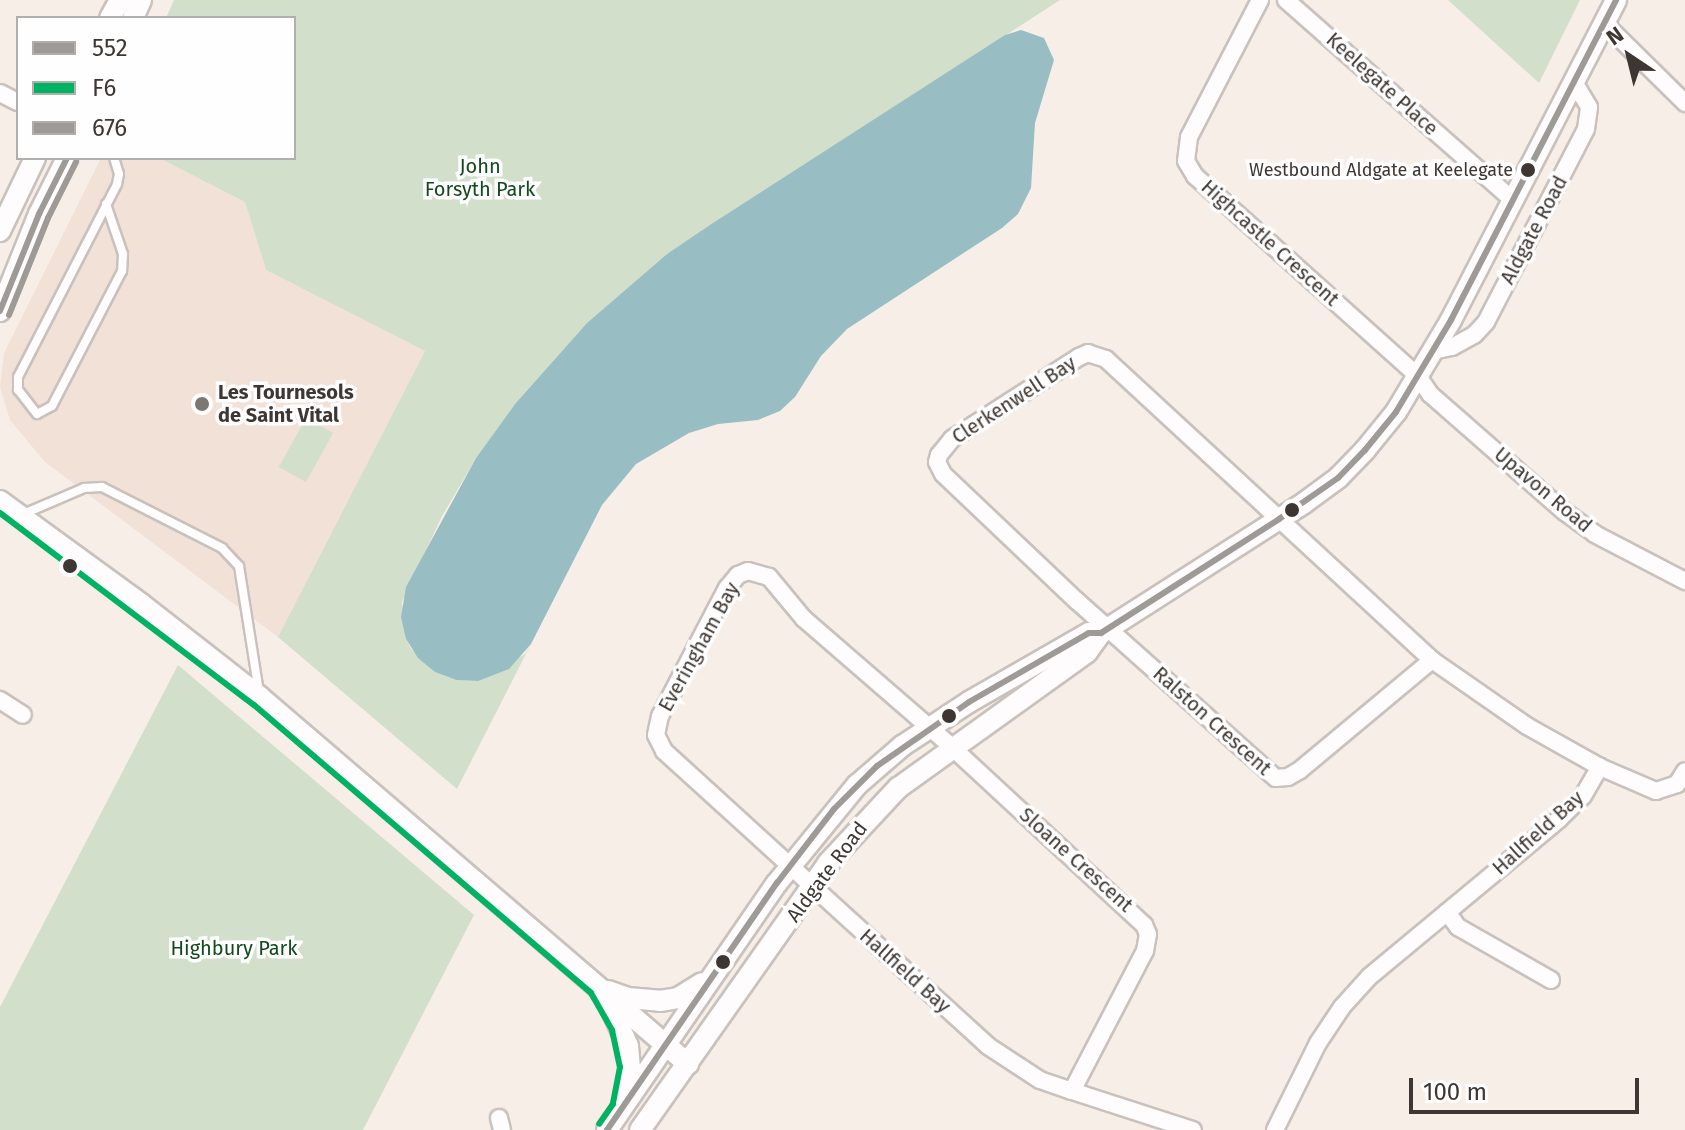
<!DOCTYPE html>
<html>
<head>
<meta charset="utf-8">
<style>
	body { margin:0 }
	#map { position:relative; width:1685px; height:1130px; overflow:hidden; background:#f8eee8; font-family:"Fira Sans",sans-serif }
	div>[style] { position:absolute }
	.built>* { inset:0; background:#f2e1d6 }
	.green>* { inset:0; background:#d1dfcb; transform-origin:0 0 }
	.water>* { inset:0; background:#98bec4 }
	.roads { filter:drop-shadow(2px 0 #c9c1bd) drop-shadow(-2px 0 #c9c1bd) drop-shadow(0 2px #c9c1bd) drop-shadow(0 -2px #c9c1bd) }
	.service>* { height:8px; margin:-4px; padding:0 4px; transform-origin:4px; border-radius:4px; background:#fefcfc }
	.minor>* { height:16px; margin:-8px; padding:0 8px; transform-origin:8px; border-radius:8px; background:#fefcfc }
	.tertiary>* { height:20px; margin:-10px; padding:0 10px; transform-origin:10px; border-radius:10px; background:#fefcfc }
	.bus-1>* { height:6px; margin:-3px; padding:0 3px; transform-origin:3px; border-radius:3px; background:#9e9a98 }
	.bus-2>* { height:6px; margin:-3px; padding:0 3px; transform-origin:3px; border-radius:3px; background:#00b262 }
	.bus-3>* { height:6px; margin:-3px; padding:0 3px; transform-origin:3px; border-radius:3px; background:#9e9a98 }
	.dots>* { width:22px; height:22px; translate:-50% -50%; box-sizing:border-box; border:4px solid #fefefe; border-radius:50% }
	span { translate:-50% -50%; white-space:nowrap; text-align:center; line-height:1.15; -webkit-text-stroke:7px #fefefe; paint-order:stroke }
	.bus-label { font-size:18px; color:#3d3632 }
	.right { translate:-100% -50%; text-align:right }
	.street-label { font-size:20px; color:#3d3632 }
	.park-label { font-size:20px; color:#124a1e }
	.poi-label { font-size:20px; color:#3d3632; font-weight:700 }
	.left { translate:0 -50%; text-align:left }
	.legend { position:absolute; left:16px; top:16px; width:280px; height:144px; box-sizing:border-box; background:#fefefe; border:2px solid #b1aeac; margin:0; padding:10px 14px; list-style:none; font-size:24px; color:#3d3632 }
	.legend li { display:flex; align-items:center; gap:16px; height:40px }
	.legend b { width:40px; border:2px solid #b1aeac }
	.north { position:absolute; left:1589px; top:16px; width:80px; height:80px; -webkit-text-stroke:6px #fefefe; paint-order:stroke; rotate:325deg; font-size:22px; font-weight:700; line-height:32px; text-align:center; color:#3d3632 }
	.north::after { content:''; display:block; margin:auto; width:28px; height:36px; background:#3d3632; clip-path:polygon(50% 0,100% 100%,50% 72%,0 100%) }
	.scale { position:absolute; left:1409px; top:1078px; width:230px; height:36px; box-sizing:border-box; border:4px solid #3d3632; border-top:0; padding-left:10px; font-size:24px; line-height:28px; white-space:nowrap; color:#3d3632; -webkit-text-stroke:6px #fefefe; paint-order:stroke }
</style>
</head>
<body>
<div id="map">
	<div class="built">
		<i style="clip-path:polygon(101px 158px,159px 158px,245px 202px,266px 270px,425px 351px,278px 637px,45px 462px,10px 420px,0 387px,4px 353px)"></i>
	</div>
	<div class="green">
		<i style="clip-path:polygon(174px 0,1060px 0,667px 254px,587px 323px,515px 404px,476px 458px,441px 518px,402px 602px,406px 639px,411px 649px,435px 672px,455px 680px,478px 681px,525px 654px,531px 644px,457px 789px,278px 637px,425px 351px,266px 270px,245px 202px,159px 158px,294px 158px,294px 18px,166px 18px)"></i>
		<i style="clip-path:polygon(1448px 0,1580px 0,1539px 83px)"></i>
		<i style="left:306px;top:418px;width:31px;height:56px;rotate:29deg"></i>
		<i style="clip-path:polygon(178px 665px,474px 915px,363px 1130px,0 1130px,0 1007px)"></i>
	</div>
	<div class="water">
		<i style="clip-path:polygon(1021px 30px,1044px 38px,1054px 60px,1035px 123px,1031px 188px,1018px 214px,1002px 228px,847px 329px,821px 356px,795px 397px,780px 411px,758px 420px,718px 424px,689px 433px,636px 464px,602px 505px,531px 644px,509px 669px,478px 681px,456px 680px,435px 672px,418px 658px,406px 639px,401px 617px,406px 587px,476px 458px,515px 404px,587px 323px,667px 254px,713px 223px,1005px 35px)"></i>
	</div>
	<div class="roads">
		<div class="service">
			<i style="left:106px;top:204px;width:53px;rotate:71.2deg"></i>
			<i style="left:123px;top:254px;width:17px;rotate:93deg"></i>
			<i style="left:122px;top:271px;width:152px;rotate:117.4deg"></i>
			<i style="left:52px;top:406px;width:17px;rotate:152deg"></i>
			<i style="left:37px;top:414px;width:31px;rotate:-128deg"></i>
			<i style="left:18px;top:390px;width:13px;rotate:-90deg"></i>
			<i style="left:18px;top:377px;width:217px;rotate:-62.8deg"></i>
			<i style="left:117px;top:184px;width:10px;rotate:-79deg"></i>
			<i style="left:119px;top:174px;width:17px;rotate:-107deg"></i>
			<i style="left:21px;top:515px;width:69px;rotate:-23.2deg"></i>
			<i style="left:84px;top:488px;width:18px;rotate:-3deg"></i>
			<i style="left:102px;top:487px;width:135px;rotate:26.9deg"></i>
			<i style="left:222px;top:548px;width:25px;rotate:47deg"></i>
			<i style="left:239px;top:566px;width:128px;rotate:81deg"></i>
		</div>
		<div class="minor">
			<i style="left:1260px;top:0;width:154px;rotate:117.4deg"></i>
			<i style="left:1189px;top:137px;width:24px;rotate:97deg"></i>
			<i style="left:1186px;top:161px;width:17px;rotate:59deg"></i>
			<i style="left:1195px;top:176px;width:300px;rotate:41.9deg"></i>
			<i style="left:1418px;top:376px;width:22px;rotate:56deg"></i>
			<i style="left:1430px;top:394px;width:179px;rotate:41.2deg"></i>
			<i style="left:1565px;top:512px;width:37px;rotate:36deg"></i>
			<i style="left:1595px;top:534px;width:102px;rotate:27.6deg"></i>
			<i style="left:1286px;top:0;width:303px;rotate:41.4deg"></i>
			<i style="left:1604px;top:23px;width:114px;rotate:44.6deg"></i>
			<i style="left:0;top:93px;width:20px;rotate:27deg"></i>
			<i style="left:1433px;top:351px;width:19px;rotate:-12deg"></i>
			<i style="left:1452px;top:347px;width:26px;rotate:-29deg"></i>
			<i style="left:1475px;top:334px;width:16px;rotate:-47deg"></i>
			<i style="left:1486px;top:322px;width:217px;rotate:-62.6deg"></i>
			<i style="left:1586px;top:129px;width:22px;rotate:-82deg"></i>
			<i style="left:1589px;top:107px;width:29px;rotate:-121deg"></i>
			<i style="left:0;top:700px;width:27px;rotate:33deg"></i>
			<i style="left:1600px;top:767px;width:61px;rotate:23.2deg"></i>
			<i style="left:1656px;top:791px;width:22px;rotate:-18deg"></i>
			<i style="left:1677px;top:784px;width:15px;rotate:-58deg"></i>
			<i style="left:1447px;top:912px;width:19px;rotate:54deg"></i>
			<i style="left:1458px;top:927px;width:107px;rotate:29.7deg"></i>
			<i style="left:1072px;top:1091px;width:158px;rotate:-62.5deg"></i>
			<i style="left:1145px;top:951px;width:17px;rotate:-80deg"></i>
			<i style="left:1148px;top:934px;width:10px;rotate:-114deg"></i>
			<i style="left:1144px;top:925px;width:262px;rotate:-137.2deg"></i>
			<i style="left:952px;top:747px;width:196px;rotate:-139.1deg"></i>
			<i style="left:804px;top:619px;width:55px;rotate:-129.8deg"></i>
			<i style="left:769px;top:577px;width:22px;rotate:-164deg"></i>
			<i style="left:748px;top:571px;width:11px;rotate:158deg"></i>
			<i style="left:738px;top:575px;width:17px;rotate:130deg"></i>
			<i style="left:727px;top:588px;width:144px;rotate:117.6deg"></i>
			<i style="left:660px;top:716px;width:19px;rotate:102deg"></i>
			<i style="left:656px;top:735px;width:18px;rotate:63deg"></i>
			<i style="left:664px;top:751px;width:438px;rotate:42.3deg"></i>
			<i style="left:988px;top:1046px;width:62px;rotate:33.2deg"></i>
			<i style="left:1040px;top:1080px;width:34px;rotate:19deg"></i>
			<i style="left:1072px;top:1091px;width:127px;rotate:17.9deg"></i>
			<i style="left:499px;top:1118px;width:12px;rotate:76deg"></i>
			<i style="left:1275px;top:1130px;width:97px;rotate:-63.7deg"></i>
			<i style="left:1318px;top:1043px;width:43px;rotate:-56.3deg"></i>
			<i style="left:1342px;top:1007px;width:40px;rotate:-48deg"></i>
			<i style="left:1369px;top:977px;width:247px;rotate:-39.7deg"></i>
			<i style="left:1559px;top:819px;width:33px;rotate:-44deg"></i>
			<i style="left:1583px;top:796px;width:34px;rotate:-60deg"></i>
			<i style="left:1600px;top:767px;width:84px;rotate:-150.7deg"></i>
			<i style="left:1527px;top:726px;width:116px;rotate:-145.2deg"></i>
			<i style="left:1432px;top:660px;width:444px;rotate:-137.3deg"></i>
			<i style="left:1106px;top:359px;width:19px;rotate:-162deg"></i>
			<i style="left:1088px;top:353px;width:10px;rotate:156deg"></i>
			<i style="left:1079px;top:357px;width:151px;rotate:147.2deg"></i>
			<i style="left:952px;top:439px;width:21px;rotate:129deg"></i>
			<i style="left:939px;top:455px;width:7px;rotate:106deg"></i>
			<i style="left:937px;top:462px;width:13px;rotate:63deg"></i>
			<i style="left:943px;top:474px;width:185px;rotate:43.5deg"></i>
			<i style="left:1077px;top:601px;width:266px;rotate:41.7deg"></i>
			<i style="left:1276px;top:778px;width:12px;rotate:-5deg"></i>
			<i style="left:1288px;top:777px;width:14px;rotate:-30deg"></i>
			<i style="left:1300px;top:770px;width:172px;rotate:-39.8deg"></i>
		</div>
		<div class="tertiary">
			<i style="left:110px;top:18px;width:21px;rotate:-61deg"></i>
			<i style="left:133px;top:18px;width:20px;rotate:-66deg"></i>
			<i style="left:0;top:231px;width:81px;rotate:-64.4deg"></i>
			<i style="left:0;top:311px;width:105px;rotate:-68.1deg"></i>
			<i style="left:39px;top:214px;width:63px;rotate:-63.4deg"></i>
			<i style="left:0;top:501px;width:175px;rotate:36.1deg"></i>
			<i style="left:141px;top:604px;width:151px;rotate:38deg"></i>
			<i style="left:260px;top:697px;width:564px;rotate:40.61deg"></i>
			<i style="left:608px;top:991px;width:21px;rotate:19deg"></i>
			<i style="left:628px;top:998px;width:32px;rotate:5deg"></i>
			<i style="left:660px;top:1001px;width:18px;rotate:-9deg"></i>
			<i style="left:678px;top:998px;width:28px;rotate:-32deg"></i>
			<i style="left:608px;top:1001px;width:49px;rotate:66deg"></i>
			<i style="left:628px;top:1046px;width:21px;rotate:85deg"></i>
			<i style="left:630px;top:1067px;width:28px;rotate:98deg"></i>
			<i style="left:607px;top:1130px;width:300px;rotate:-55.5deg"></i>
			<i style="left:777px;top:883px;width:127px;rotate:-50.8deg"></i>
			<i style="left:857px;top:785px;width:60px;rotate:-40.9deg"></i>
			<i style="left:902px;top:746px;width:80px;rotate:-33.3deg"></i>
			<i style="left:969px;top:702px;width:138px;rotate:-29.9deg"></i>
			<i style="left:1089px;top:633px;width:12px"></i>
			<i style="left:640px;top:1130px;width:327px;rotate:-54.8deg"></i>
			<i style="left:828px;top:863px;width:103px;rotate:-47deg"></i>
			<i style="left:898px;top:788px;width:233px;rotate:-35.7deg"></i>
			<i style="left:1087px;top:652px;width:24px;rotate:-54deg"></i>
			<i style="left:1101px;top:633px;width:241px;rotate:-32.6deg"></i>
			<i style="left:1304px;top:503px;width:42px;rotate:-36.3deg"></i>
			<i style="left:1338px;top:478px;width:39px;rotate:-46deg"></i>
			<i style="left:1365px;top:450px;width:49px;rotate:-50.8deg"></i>
			<i style="left:1396px;top:412px;width:107px;rotate:-59.1deg"></i>
			<i style="left:1451px;top:320px;width:360px;rotate:-62.7deg"></i>
		</div>
	</div>
	<div class="bus-1">
		<i style="left:0;top:311px;width:105px;rotate:-68.1deg"></i>
		<i style="left:39px;top:214px;width:63px;rotate:-63.4deg"></i>
		<i style="left:607px;top:1130px;width:300px;rotate:-55.5deg"></i>
		<i style="left:777px;top:883px;width:93px;rotate:-52.4deg"></i>
		<i style="left:834px;top:809px;width:61px;rotate:-45deg"></i>
		<i style="left:877px;top:766px;width:112px;rotate:-34.8deg"></i>
		<i style="left:969px;top:702px;width:138px;rotate:-29.9deg"></i>
		<i style="left:1089px;top:633px;width:12px"></i>
		<i style="left:1101px;top:633px;width:211px;rotate:-32.6deg"></i>
		<i style="left:1279px;top:519px;width:72px;rotate:-34.8deg"></i>
		<i style="left:1338px;top:478px;width:39px;rotate:-46deg"></i>
		<i style="left:1365px;top:450px;width:49px;rotate:-50.8deg"></i>
		<i style="left:1396px;top:412px;width:107px;rotate:-59.1deg"></i>
		<i style="left:1451px;top:320px;width:360px;rotate:-62.7deg"></i>
	</div>
	<div class="bus-2">
		<i style="left:0;top:513px;width:318px;rotate:37.1deg"></i>
		<i style="left:254px;top:705px;width:443px;rotate:40.5deg"></i>
		<i style="left:591px;top:993px;width:43px;rotate:60.4deg"></i>
		<i style="left:612px;top:1030px;width:38px;rotate:78deg"></i>
		<i style="left:620px;top:1067px;width:38px;rotate:101deg"></i>
		<i style="left:613px;top:1104px;width:24px;rotate:125deg"></i>
	</div>
	<div class="bus-3">
		<i style="left:9px;top:315px;width:105px;rotate:-68.1deg"></i>
		<i style="left:48px;top:218px;width:63px;rotate:-63.4deg"></i>
	</div>
	<div class="dots">
		<i style="left:1528px;top:170px;background:#3d3632"></i>
		<i style="left:202px;top:404px;background:#7e7672"></i>
		<i style="left:1292px;top:510px;background:#3d3632"></i>
		<i style="left:70px;top:566px;background:#3d3632"></i>
		<i style="left:949px;top:716px;background:#3d3632"></i>
		<i style="left:723px;top:962px;background:#3d3632"></i>
	</div>
	<div class="bus-label">
		<span class="right" style="left:1513px;top:170px">Westbound Aldgate at Keelegate</span>
	</div>
	<div class="street-label">
		<span style="left:1382px;top:84px;rotate:42deg">Keelegate Place</span>
		<span style="left:1534px;top:230px;rotate:-62deg">Aldgate Road</span>
		<span style="left:1270px;top:243px;rotate:42deg">Highcastle Crescent</span>
		<span style="left:1014px;top:400px;rotate:-33deg">Clerkenwell Bay</span>
		<span style="left:1543px;top:490px;rotate:40deg">Upavon Road</span>
		<span style="left:699px;top:647px;rotate:-61deg">Everingham Bay</span>
		<span style="left:1212px;top:721px;rotate:42deg">Ralston Crescent</span>
		<span style="left:1538px;top:833px;rotate:-42deg">Hallfield Bay</span>
		<span style="left:1076px;top:860px;rotate:42deg">Sloane Crescent</span>
		<span style="left:827px;top:872px;rotate:-53deg">Aldgate Road</span>
		<span style="left:905px;top:971px;rotate:42deg">Hallfield Bay</span>
	</div>
	<div class="park-label">
		<span style="left:480px;top:178px">John<br>Forsyth Park</span>
		<span style="left:234px;top:948px">Highbury Park</span>
	</div>
	<div class="poi-label">
		<span class="left" style="left:218px;top:404px">Les Tournesols<br>de Saint Vital</span>
	</div>
	<ul class="legend">
	<li><b style="height:10px;background:#9e9a98"></b>552</li>
	<li><b style="height:10px;background:#00b262"></b>F6</li>
	<li><b style="height:10px;background:#9e9a98"></b>676</li>
	</ul>
	<div class="north">N</div>
	<div class="scale">100 m</div>
</div>
</body>
</html>
